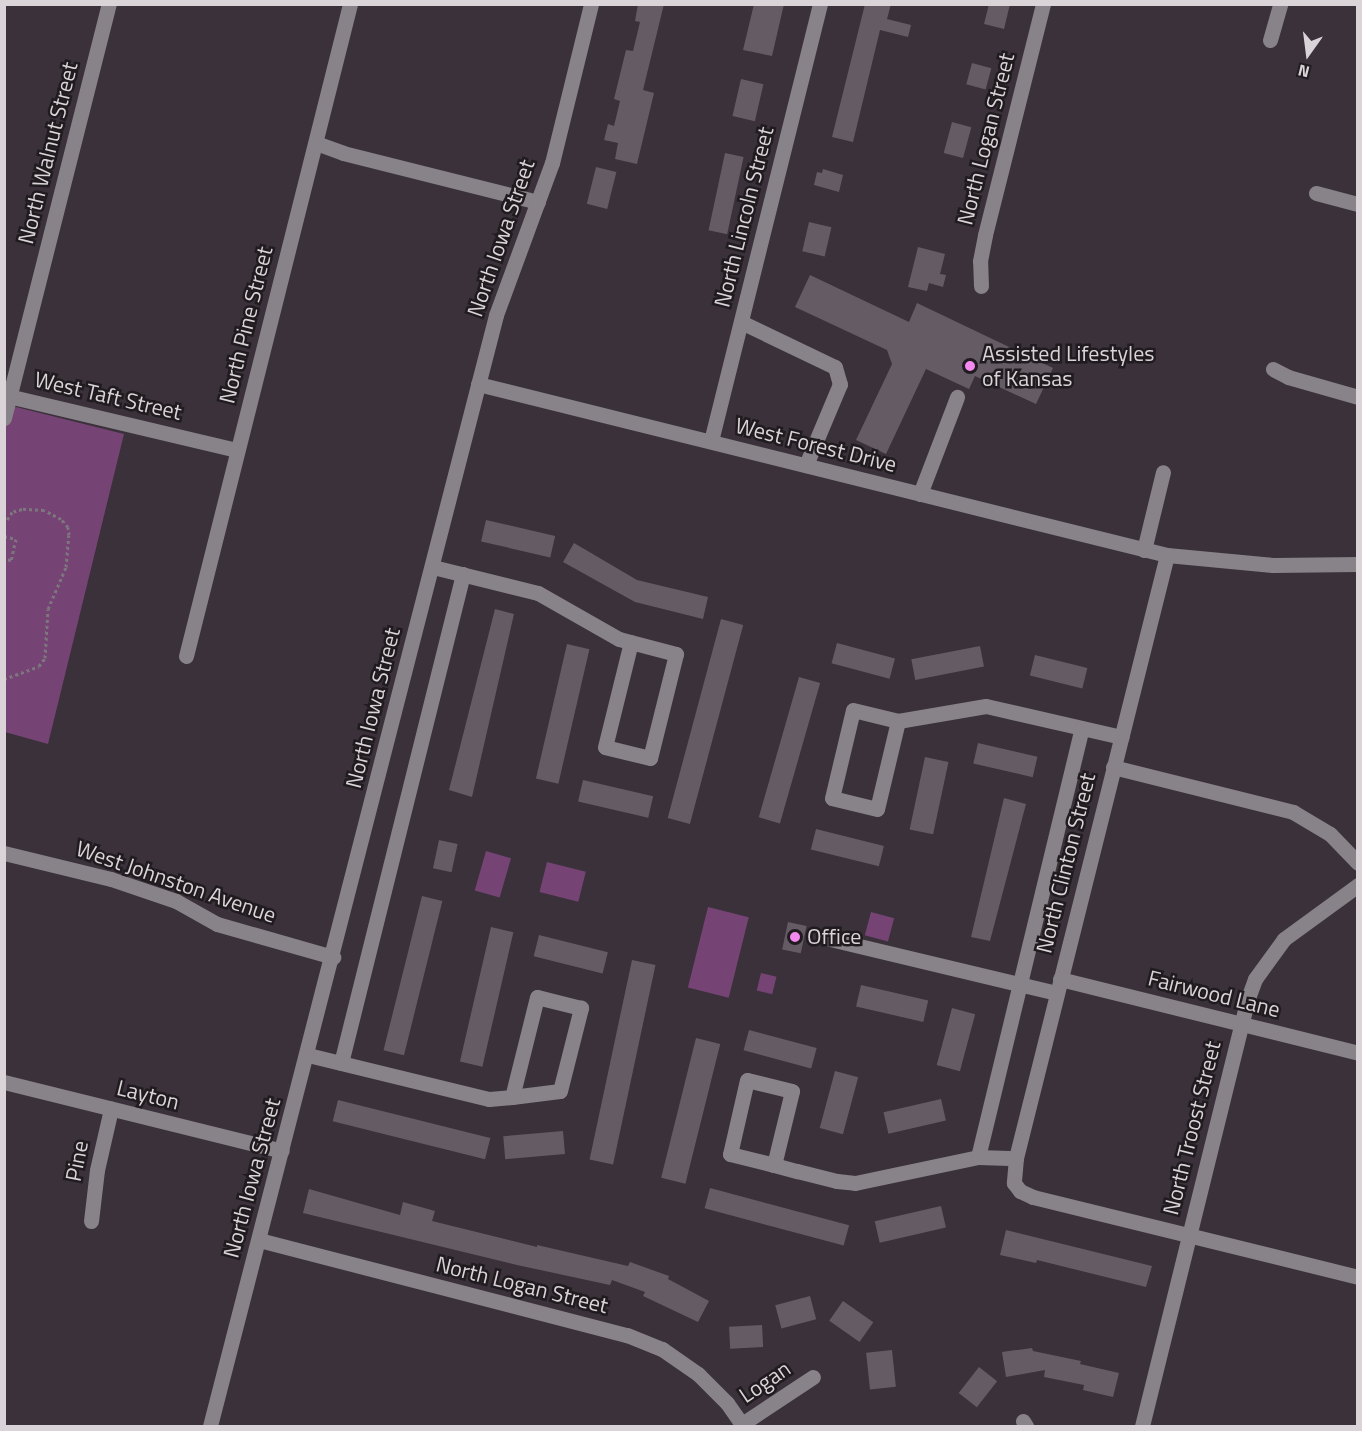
<!DOCTYPE html>
<html>
<head>
<meta charset="utf-8">
<style>
	body { margin:0 }
	#map { position:relative; width:1362px; height:1431px; overflow:hidden; background:#3a313a; font-family:"Titillium Web",sans-serif }
	div>[style] { position:absolute }
	.green>* { inset:0; background:#764474; transform-origin:0 0 }
	.building>* { inset:0; background:#655b64; transform-origin:0 0 }
	.path>* { height:3px; margin-top:-1.5px; transform-origin:0; background:repeating-linear-gradient(90deg,#7e767e 0 3px,transparent 0 6px) }
	.minor>* { height:15px; margin:-7.5px; padding:0 7.5px; transform-origin:7.5px; border-radius:7.5px; background:#888388 }
	.dots>* { width:16px; height:16px; translate:-50% -50%; box-sizing:border-box; border:3px solid #1f1b1f; border-radius:50% }
	span { translate:-50% -50%; white-space:nowrap; text-align:center; line-height:1.15; -webkit-text-stroke:5px #1f1b1f; paint-order:stroke }
	.street-label { font-size:22px; color:#dad4d9 }
	.poi-label { font-size:22px; color:#dad4d9 }
	.left { translate:0 -50%; text-align:left }
	.frame { position:absolute; inset:0; border:6px solid #dad4d9; pointer-events:none }
	.north { position:absolute; left:1278px; top:24px; width:60px; height:60px; -webkit-text-stroke:4px #1f1b1f; paint-order:stroke; rotate:194deg; font-size:16px; font-weight:700; line-height:24px; text-align:center; color:#dad4d9 }
	.north::after { content:''; display:block; margin:auto; width:21px; height:27px; background:#dad4d9; clip-path:polygon(50% 0,100% 100%,50% 72%,0 100%) }
</style>
</head>
<body>
<div id="map">
	<div class="green">
		<i style="clip-path:polygon(4px 404px,124px 434px,48px 744px,5px 732px)"></i>
		<i style="left:486px;top:851px;width:26px;height:41px;rotate:16deg"></i>
		<i style="left:547px;top:862px;width:40px;height:31px;rotate:14deg"></i>
		<i style="left:708px;top:907px;width:42px;height:83px;rotate:14deg"></i>
		<i style="left:871px;top:912px;width:24px;height:24px;rotate:15deg"></i>
		<i style="left:761px;top:973px;width:16px;height:18px;rotate:14deg"></i>
	</div>
	<div class="building">
		<i style="clip-path:polygon(638px 4px,664px 4px,643px 90px,654px 93px,637px 164px,615px 159px,618px 143px,604px 140px,608px 124px,614px 126px,620px 101px,614px 99px,626px 50px,633px 51px,640px 22px,635px 21px)"></i>
		<i style="clip-path:polygon(754px 4px,784px 4px,772px 56px,743px 50px)"></i>
		<i style="clip-path:polygon(865px 4px,891px 4px,887px 19px,911px 25px,908px 37px,880px 30px,853px 142px,832px 137px)"></i>
		<i style="clip-path:polygon(989px 4px,1010px 4px,1004px 29px,984px 24px)"></i>
		<i style="left:972px;top:63px;width:20px;height:22px;rotate:15deg"></i>
		<i style="left:741px;top:79px;width:23px;height:38px;rotate:13deg"></i>
		<i style="left:952px;top:122px;width:20px;height:32px;rotate:15deg"></i>
		<i style="left:725px;top:153px;width:19px;height:79px;rotate:12deg"></i>
		<i style="left:596px;top:167px;width:21px;height:38px;rotate:14deg"></i>
		<i style="clip-path:polygon(823px 169px,843px 175px,839px 192px,814px 185px,817px 172px,822px 173px)"></i>
		<i style="left:809px;top:222px;width:23px;height:30px;rotate:13deg"></i>
		<i style="clip-path:polygon(918px 247px,945px 254px,940px 274px,946px 275px,943px 287px,929px 283px,927px 291px,908px 287px)"></i>
		<i style="clip-path:polygon(810px 275px,909px 322px,917px 303px,1053px 368px,1036px 404px,975px 376px,969px 389px,926px 369px,886px 454px,856px 440px,892px 364px,887px 350px,795px 307px)"></i>
		<i style="left:486px;top:520px;width:71px;height:22px;rotate:13deg"></i>
		<i style="clip-path:polygon(574px 543px,637px 580px,708px 597px,703px 619px,635px 602px,563px 562px)"></i>
		<i style="clip-path:polygon(495px 609px,514px 614px,472px 797px,449px 790px)"></i>
		<i style="left:721px;top:619px;width:23px;height:206px;rotate:15deg"></i>
		<i style="left:837px;top:643px;width:60px;height:21px;rotate:15deg"></i>
		<i style="left:567px;top:644px;width:23px;height:138px;rotate:13deg"></i>
		<i style="left:980px;top:646px;width:21px;height:70px;rotate:79deg"></i>
		<i style="left:1035px;top:655px;width:54px;height:21px;rotate:14deg"></i>
		<i style="left:799px;top:677px;width:22px;height:146px;rotate:16deg"></i>
		<i style="left:978px;top:743px;width:61px;height:21px;rotate:13deg"></i>
		<i style="left:925px;top:757px;width:24px;height:74px;rotate:12deg"></i>
		<i style="left:583px;top:780px;width:72px;height:22px;rotate:13deg"></i>
		<i style="clip-path:polygon(1004px 798px,1026px 804px,990px 941px,971px 937px)"></i>
		<i style="left:816px;top:829px;width:70px;height:21px;rotate:14deg"></i>
		<i style="left:439px;top:840px;width:19px;height:29px;rotate:12deg"></i>
		<i style="left:422px;top:896px;width:21px;height:159px;rotate:14deg"></i>
		<i style="left:788px;top:922px;width:19px;height:28px;rotate:12deg"></i>
		<i style="left:491px;top:927px;width:23px;height:138px;rotate:13deg"></i>
		<i style="left:539px;top:935px;width:71px;height:22px;rotate:14deg"></i>
		<i style="left:632px;top:960px;width:24px;height:204px;rotate:12deg"></i>
		<i style="left:861px;top:985px;width:69px;height:22px;rotate:13deg"></i>
		<i style="left:952px;top:1008px;width:24px;height:59px;rotate:15deg"></i>
		<i style="left:749px;top:1030px;width:70px;height:21px;rotate:15deg"></i>
		<i style="left:696px;top:1038px;width:25px;height:144px;rotate:14deg"></i>
		<i style="left:835px;top:1071px;width:24px;height:59px;rotate:15deg"></i>
		<i style="left:941px;top:1099px;width:22px;height:59px;rotate:77deg"></i>
		<i style="left:338px;top:1100px;width:157px;height:22px;rotate:14deg"></i>
		<i style="left:563px;top:1131px;width:23px;height:60px;rotate:85deg"></i>
		<i style="left:710px;top:1188px;width:144px;height:21px;rotate:15deg"></i>
		<i style="clip-path:polygon(309px 1189px,400px 1215px,403px 1202px,435px 1211px,432px 1221px,537px 1247px,537px 1245px,628px 1266px,630px 1262px,669px 1276px,668px 1279px,709px 1301px,698px 1322px,643px 1296px,645px 1292px,612px 1280px,610px 1285px,517px 1265px,303px 1213px)"></i>
		<i style="left:941px;top:1206px;width:22px;height:68px;rotate:77deg"></i>
		<i style="clip-path:polygon(1006px 1230px,1152px 1266px,1146px 1287px,1037px 1260px,1036px 1263px,1000px 1255px)"></i>
		<i style="left:810px;top:1296px;width:24px;height:36px;rotate:75deg"></i>
		<i style="left:843px;top:1301px;width:37px;height:24px;rotate:35deg"></i>
		<i style="left:762px;top:1325px;width:22px;height:33px;rotate:87deg"></i>
		<i style="clip-path:polygon(1032px 1348px,1033px 1351px,1081px 1361px,1080px 1364px,1119px 1373px,1113px 1397px,1083px 1390px,1084px 1385px,1044px 1377px,1045px 1370px,1006px 1377px,1002px 1352px)"></i>
		<i style="left:892px;top:1350px;width:37px;height:26px;rotate:84deg"></i>
		<i style="left:979px;top:1367px;width:23px;height:33px;rotate:38deg"></i>
	</div>
	<div class="path">
		<i style="left:4px;top:536px;width:12px;rotate:14deg"></i>
		<i style="left:16px;top:539px;width:22px;rotate:103deg"></i>
		<i style="left:11px;top:560px;width:7px;rotate:-172deg"></i>
		<i style="left:4px;top:679px;width:37px;rotate:-20deg"></i>
		<i style="left:39px;top:666px;width:10px;rotate:-53deg"></i>
		<i style="left:45px;top:658px;width:49px;rotate:-86.5deg"></i>
		<i style="left:48px;top:609px;width:46px;rotate:-66.8deg"></i>
		<i style="left:66px;top:567px;width:32px;rotate:-85deg"></i>
		<i style="left:69px;top:535px;width:8px;rotate:-97deg"></i>
		<i style="left:68px;top:527px;width:11px;rotate:-131deg"></i>
		<i style="left:61px;top:519px;width:19px;rotate:-152deg"></i>
		<i style="left:44px;top:510px;width:22px;rotate:-177deg"></i>
		<i style="left:22px;top:509px;width:10px;rotate:163deg"></i>
		<i style="left:12px;top:512px;width:9px;rotate:122deg"></i>
	</div>
	<div class="minor">
		<i style="left:1270px;top:40px;width:37px;rotate:-74deg"></i>
		<i style="left:316px;top:143px;width:29px;rotate:20deg"></i>
		<i style="left:343px;top:153px;width:201px;rotate:14.1deg"></i>
		<i style="left:1316px;top:193px;width:43px;rotate:14.7deg"></i>
		<i style="left:981px;top:286px;width:25px;rotate:-92deg"></i>
		<i style="left:980px;top:261px;width:26px;rotate:-79deg"></i>
		<i style="left:985px;top:235px;width:238px;rotate:-75.9deg"></i>
		<i style="left:741px;top:322px;width:104px;rotate:25.6deg"></i>
		<i style="left:835px;top:367px;width:18px;rotate:74deg"></i>
		<i style="left:840px;top:384px;width:88px;rotate:112.8deg"></i>
		<i style="left:1273px;top:369px;width:17px;rotate:28deg"></i>
		<i style="left:1288px;top:377px;width:73px;rotate:15.9deg"></i>
		<i style="left:478px;top:384px;width:710px;rotate:13.94deg"></i>
		<i style="left:1167px;top:555px;width:106px;rotate:5.4deg"></i>
		<i style="left:1273px;top:565px;width:85px;rotate:-0.7deg"></i>
		<i style="left:4px;top:395px;width:239px;rotate:13.3deg"></i>
		<i style="left:4px;top:418px;width:427px;rotate:-75.8deg"></i>
		<i style="left:711px;top:441px;width:450px;rotate:-76deg"></i>
		<i style="left:920px;top:494px;width:104px;rotate:-69.1deg"></i>
		<i style="left:1144px;top:550px;width:80px;rotate:-76.3deg"></i>
		<i style="left:1167px;top:555px;width:622px;rotate:104.06deg"></i>
		<i style="left:1016px;top:1158px;width:25px;rotate:95deg"></i>
		<i style="left:1014px;top:1183px;width:10px;rotate:53deg"></i>
		<i style="left:1020px;top:1191px;width:14px;rotate:25deg"></i>
		<i style="left:1033px;top:1197px;width:335px;rotate:13.8deg"></i>
		<i style="left:433px;top:567px;width:108px;rotate:13.9deg"></i>
		<i style="left:538px;top:593px;width:93px;rotate:29.6deg"></i>
		<i style="left:619px;top:639px;width:59px;rotate:14.7deg"></i>
		<i style="left:676px;top:654px;width:107px;rotate:104deg"></i>
		<i style="left:650px;top:758px;width:46px;rotate:-166.3deg"></i>
		<i style="left:605px;top:747px;width:108px;rotate:-76.1deg"></i>
		<i style="left:186px;top:656px;width:672px;rotate:-75.88deg"></i>
		<i style="left:898px;top:721px;width:90px;rotate:103.4deg"></i>
		<i style="left:877px;top:809px;width:46px;rotate:-166.3deg"></i>
		<i style="left:832px;top:798px;width:90px;rotate:-76.6deg"></i>
		<i style="left:853px;top:710px;width:46px;rotate:13.7deg"></i>
		<i style="left:898px;top:721px;width:89px;rotate:-9.7deg"></i>
		<i style="left:986px;top:706px;width:139px;rotate:12.9deg"></i>
		<i style="left:1113px;top:767px;width:186px;rotate:14deg"></i>
		<i style="left:1293px;top:812px;width:43px;rotate:30.7deg"></i>
		<i style="left:1330px;top:834px;width:40px;rotate:46deg"></i>
		<i style="left:4px;top:853px;width:110px;rotate:13.7deg"></i>
		<i style="left:111px;top:879px;width:69px;rotate:18.7deg"></i>
		<i style="left:176px;top:901px;width:47px;rotate:29.3deg"></i>
		<i style="left:217px;top:924px;width:121px;rotate:15.9deg"></i>
		<i style="left:830px;top:939px;width:233px;rotate:13.4deg"></i>
		<i style="left:1060px;top:979px;width:307px;rotate:13.9deg"></i>
		<i style="left:308px;top:1055px;width:186px;rotate:13.7deg"></i>
		<i style="left:489px;top:1099px;width:23px;rotate:-5deg"></i>
		<i style="left:512px;top:1097px;width:48px;rotate:-7.1deg"></i>
		<i style="left:560px;top:1091px;width:86px;rotate:-75.8deg"></i>
		<i style="left:581px;top:1008px;width:45px;rotate:-166deg"></i>
		<i style="left:537px;top:997px;width:103px;rotate:104deg"></i>
		<i style="left:341px;top:1063px;width:504px;rotate:-75.99deg"></i>
		<i style="left:4px;top:1082px;width:286px;rotate:13.9deg"></i>
		<i style="left:978px;top:1157px;width:441px;rotate:-76.4deg"></i>
		<i style="left:774px;top:1165px;width:76px;rotate:-76.3deg"></i>
		<i style="left:792px;top:1091px;width:46px;rotate:-166.3deg"></i>
		<i style="left:747px;top:1080px;width:76px;rotate:102.9deg"></i>
		<i style="left:730px;top:1154px;width:45px;rotate:14deg"></i>
		<i style="left:774px;top:1165px;width:24px;rotate:15deg"></i>
		<i style="left:797px;top:1171px;width:41px;rotate:14deg"></i>
		<i style="left:837px;top:1181px;width:18px;rotate:6deg"></i>
		<i style="left:855px;top:1183px;width:126px;rotate:-11.9deg"></i>
		<i style="left:978px;top:1157px;width:38px;rotate:2deg"></i>
		<i style="left:91px;top:1221px;width:51px;rotate:-83.3deg"></i>
		<i style="left:97px;top:1170px;width:63px;rotate:-77.1deg"></i>
		<i style="left:259px;top:1240px;width:380px;rotate:14.5deg"></i>
		<i style="left:627px;top:1335px;width:38px;rotate:22deg"></i>
		<i style="left:662px;top:1349px;width:44px;rotate:34.8deg"></i>
		<i style="left:698px;top:1374px;width:41px;rotate:45deg"></i>
		<i style="left:727px;top:1403px;width:28px;rotate:55deg"></i>
		<i style="left:1023px;top:1421px;width:6px;rotate:59deg"></i>
		<i style="left:742px;top:1424px;width:85px;rotate:-33.5deg"></i>
		<i style="left:210px;top:1426px;width:1147px;rotate:-75.56deg"></i>
		<i style="left:496px;top:315px;width:162px;rotate:-69.8deg"></i>
		<i style="left:552px;top:163px;width:164px;rotate:-76.2deg"></i>
		<i style="left:1142px;top:1426px;width:438px;rotate:-76.1deg"></i>
		<i style="left:1247px;top:1001px;width:23px;rotate:-70deg"></i>
		<i style="left:1255px;top:979px;width:49px;rotate:-54.1deg"></i>
		<i style="left:1284px;top:939px;width:92px;rotate:-36.1deg"></i>
	</div>
	<div class="dots">
		<i style="left:970px;top:366px;background:#f489f0"></i>
		<i style="left:795px;top:937px;background:#f489f0"></i>
	</div>
	<div class="street-label">
		<span style="left:986px;top:139px;rotate:-76deg">North Logan Street</span>
		<span style="left:48px;top:153px;rotate:-76deg">North Walnut Street</span>
		<span style="left:744px;top:217px;rotate:-76deg">North Lincoln Street</span>
		<span style="left:501px;top:238px;rotate:-71deg">North Iowa Street</span>
		<span style="left:246px;top:325px;rotate:-76deg">North Pine Street</span>
		<span style="left:108px;top:396px;rotate:13deg">West Taft Street</span>
		<span style="left:816px;top:445px;rotate:14deg">West Forest Drive</span>
		<span style="left:373px;top:708px;rotate:-76deg">North Iowa Street</span>
		<span style="left:1066px;top:863px;rotate:-76deg">North Clinton Street</span>
		<span style="left:176px;top:882px;rotate:19deg">West Johnston Avenue</span>
		<span style="left:1214px;top:994px;rotate:14deg">Fairwood Lane</span>
		<span style="left:148px;top:1095px;rotate:14deg">Layton</span>
		<span style="left:1192px;top:1128px;rotate:-76deg">North Troost Street</span>
		<span style="left:77px;top:1161px;rotate:-79deg">Pine</span>
		<span style="left:252px;top:1178px;rotate:-75deg">North Iowa Street</span>
		<span style="left:522px;top:1285px;rotate:14deg">North Logan Street</span>
		<span style="left:765px;top:1382px;rotate:-34deg">Logan</span>
	</div>
	<div class="poi-label">
		<span class="left" style="left:982px;top:366px">Assisted Lifestyles<br>of Kansas</span>
		<span class="left" style="left:807px;top:937px">Office</span>
	</div>
	<div class="frame"></div>
	<div class="north">N</div>
</div>
</body>
</html>
